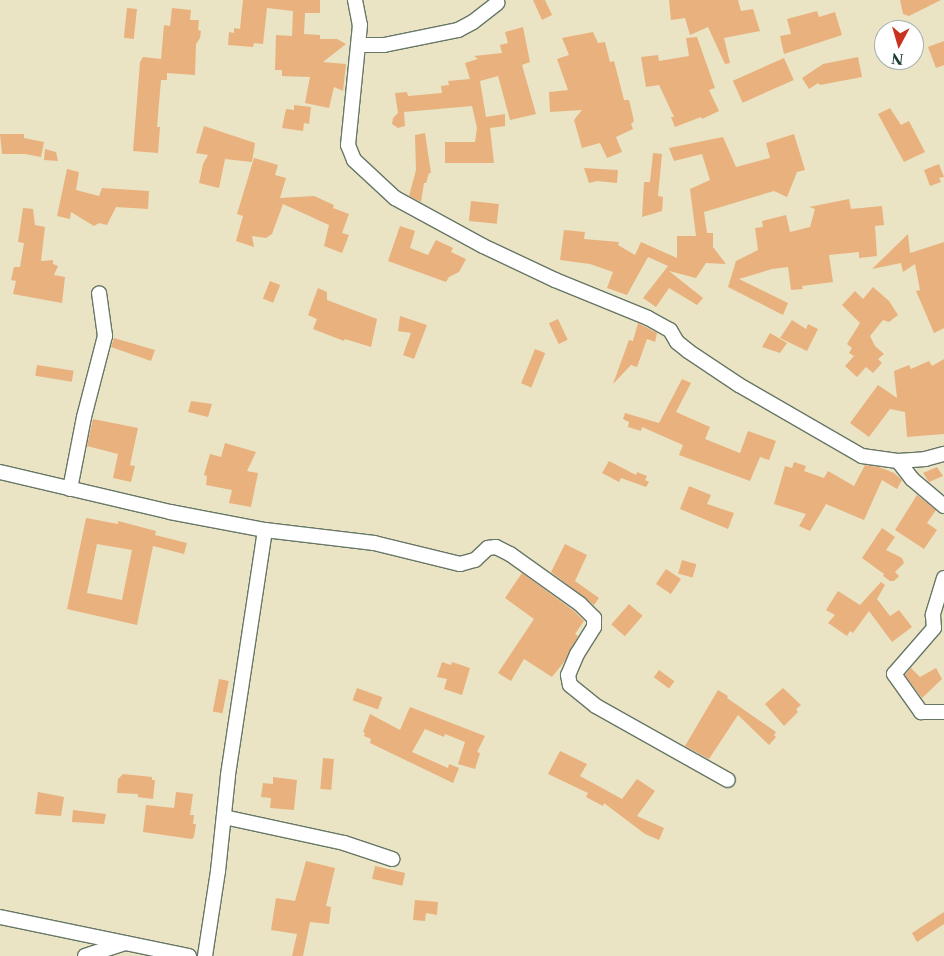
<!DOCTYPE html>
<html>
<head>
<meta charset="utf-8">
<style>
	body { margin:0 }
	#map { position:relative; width:944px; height:956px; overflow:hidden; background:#eae4c4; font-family:"Libre Caslon Text",serif }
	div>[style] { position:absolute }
	.building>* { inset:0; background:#e9b17e; transform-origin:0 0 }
	.roads { filter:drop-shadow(1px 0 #676) drop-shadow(-1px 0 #676) drop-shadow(0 1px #676) drop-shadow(0 -1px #676) }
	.minor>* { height:14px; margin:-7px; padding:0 7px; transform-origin:7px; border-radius:7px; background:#fff }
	span { translate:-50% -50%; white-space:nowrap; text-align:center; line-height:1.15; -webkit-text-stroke:4px #fff; paint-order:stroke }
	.north { position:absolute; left:874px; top:20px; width:50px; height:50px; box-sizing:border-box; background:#fff; border:1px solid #a5b1ae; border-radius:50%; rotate:186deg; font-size:14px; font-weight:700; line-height:20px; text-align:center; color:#1f3d34 }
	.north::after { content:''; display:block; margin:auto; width:18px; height:22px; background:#c8321e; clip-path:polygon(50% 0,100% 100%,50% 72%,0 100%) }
</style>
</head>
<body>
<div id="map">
	<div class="building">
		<i style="clip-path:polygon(243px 0,320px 0,320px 13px,305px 13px,304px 34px,320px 35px,320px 39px,337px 39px,346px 44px,323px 62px,346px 64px,343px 91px,334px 87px,329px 108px,305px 103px,310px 77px,282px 76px,282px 70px,275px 70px,276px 35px,292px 36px,293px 11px,267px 8px,263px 44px,254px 43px,253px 47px,228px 45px,229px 32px,234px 33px,234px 28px,240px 29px)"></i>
		<i style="clip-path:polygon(533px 0,545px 0,552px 15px,542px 20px)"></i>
		<i style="clip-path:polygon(669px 0,738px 0,741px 11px,753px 9px,760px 31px,724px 38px,730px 63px,725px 64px,708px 27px,690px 35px,685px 18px,671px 20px)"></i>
		<i style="clip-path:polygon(900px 0,941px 0,909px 16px,903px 14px)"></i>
		<i style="left:127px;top:8px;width:10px;height:30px;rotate:6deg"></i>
		<i style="clip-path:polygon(172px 8px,191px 10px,190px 20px,199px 20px,198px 30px,201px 31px,200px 38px,196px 44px,195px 75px,167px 73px,167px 80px,161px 80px,157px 127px,160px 127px,158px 153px,133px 151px,140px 62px,143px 57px,161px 59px,164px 25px,170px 26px)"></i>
		<i style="clip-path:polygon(817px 11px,819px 17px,835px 12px,842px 35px,784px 54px,780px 36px,791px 34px,787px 19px)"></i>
		<i style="clip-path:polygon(523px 27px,530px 62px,522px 65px,536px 114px,510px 120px,498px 76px,480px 81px,486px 117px,505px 114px,505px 126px,490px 128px,494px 163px,445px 163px,445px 142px,475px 142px,477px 128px,472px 106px,404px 112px,405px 126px,398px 128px,392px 124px,393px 118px,398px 113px,395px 93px,407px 92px,408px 96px,442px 93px,441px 86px,449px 85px,448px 81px,470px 79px,465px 63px,478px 59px,474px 56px,502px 53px,500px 45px,508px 43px,505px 32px)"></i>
		<i style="clip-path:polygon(593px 32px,598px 43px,605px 42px,610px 62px,614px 61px,624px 100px,629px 100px,634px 121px,631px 124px,633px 129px,616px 137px,622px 152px,607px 158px,600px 143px,582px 148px,574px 120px,582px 110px,550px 112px,549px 92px,568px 90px,557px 59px,569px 55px,562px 38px)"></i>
		<i style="clip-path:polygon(697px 37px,715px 88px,709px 90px,719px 111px,702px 119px,701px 117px,675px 127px,671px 117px,674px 117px,659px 85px,646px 87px,641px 57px,658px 55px,659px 61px,689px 56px,686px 38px)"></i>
		<i style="clip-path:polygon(944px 41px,944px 65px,936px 68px,928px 47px)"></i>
		<i style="clip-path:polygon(858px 57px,862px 77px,820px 85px,818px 83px,809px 89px,802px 78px,823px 64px)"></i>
		<i style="left:784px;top:58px;width:24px;height:56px;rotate:66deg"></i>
		<i style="clip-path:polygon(294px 105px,311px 107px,309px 124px,304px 123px,303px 131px,282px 128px,286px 109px,294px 110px)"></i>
		<i style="clip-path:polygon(890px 108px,901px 125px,909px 121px,925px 152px,904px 162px,878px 114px)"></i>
		<i style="clip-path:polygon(204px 126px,255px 143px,252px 162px,225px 159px,219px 188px,199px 183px,203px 164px,208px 155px,196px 153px)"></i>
		<i style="clip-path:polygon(425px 133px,431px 173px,429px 173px,426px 183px,424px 183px,421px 202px,409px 196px,416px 170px,415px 135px)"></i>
		<i style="clip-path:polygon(0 134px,24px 134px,24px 138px,44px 142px,41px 157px,25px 154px,2px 154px)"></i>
		<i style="clip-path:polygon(794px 134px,805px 170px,797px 172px,787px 197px,774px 191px,704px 212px,707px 233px,713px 233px,713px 247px,726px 264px,706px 263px,696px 278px,669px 271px,703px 298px,697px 305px,669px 288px,656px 307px,643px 298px,668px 266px,648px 257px,627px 295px,607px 288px,613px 272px,590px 264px,560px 260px,564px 230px,585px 232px,584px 239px,619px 242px,618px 245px,635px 255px,641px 242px,677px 258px,677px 236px,696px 236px,690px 189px,710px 180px,702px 154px,674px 161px,669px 148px,723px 137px,736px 167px,770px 158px,766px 143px)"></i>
		<i style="clip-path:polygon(45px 149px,56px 152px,58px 161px,44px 160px)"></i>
		<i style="clip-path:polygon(653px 153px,662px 154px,658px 196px,663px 197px,662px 211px,642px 217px,644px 182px,650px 182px)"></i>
		<i style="clip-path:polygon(254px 158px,278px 165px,275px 175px,286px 178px,280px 198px,314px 196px,334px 205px,333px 208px,349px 214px,342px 233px,349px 235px,342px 253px,324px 246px,329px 225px,283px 204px,272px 234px,266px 238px,252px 236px,254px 247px,236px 241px,243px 216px,237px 214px)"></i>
		<i style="clip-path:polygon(939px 164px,944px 177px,939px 178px,941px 182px,930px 186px,924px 170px)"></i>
		<i style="clip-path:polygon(584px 168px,618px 170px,617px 183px,597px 181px,589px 183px)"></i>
		<i style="clip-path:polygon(67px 169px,79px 172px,76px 190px,99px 196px,102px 188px,149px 191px,148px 209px,116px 207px,107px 225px,99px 223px,94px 226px,71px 212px,70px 219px,57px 216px)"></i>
		<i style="clip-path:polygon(849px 199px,851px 209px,882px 206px,884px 225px,875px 226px,877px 256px,859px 258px,859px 252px,829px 255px,833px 282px,802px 286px,803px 289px,791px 290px,788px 267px,772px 269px,739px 279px,788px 303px,783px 315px,728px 287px,736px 261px,758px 250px,755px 228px,763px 227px,762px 221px,786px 215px,790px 232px,810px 227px,815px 209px,809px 207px)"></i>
		<i style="left:471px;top:201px;width:28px;height:20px;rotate:6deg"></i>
		<i style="clip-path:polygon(23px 208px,33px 209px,35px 225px,45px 227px,41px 261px,53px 260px,53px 264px,58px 266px,54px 275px,65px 277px,62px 303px,13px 294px,16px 281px,11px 280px,14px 267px,20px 267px,24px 243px,18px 242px)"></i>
		<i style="clip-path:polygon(400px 226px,415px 231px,410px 248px,428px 255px,436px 240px,453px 248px,451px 252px,466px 259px,459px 272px,449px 277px,446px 282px,388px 261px)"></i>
		<i style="clip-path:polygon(908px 234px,910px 253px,944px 242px,944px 328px,934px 333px,916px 291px,920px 290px,915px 264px,903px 272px,901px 263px,872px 269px)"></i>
		<i style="left:270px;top:281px;width:11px;height:19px;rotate:22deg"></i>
		<i style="clip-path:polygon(873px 287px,889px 301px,898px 315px,889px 322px,883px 320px,870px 336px,875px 346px,884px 354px,878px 359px,882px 363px,873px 373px,866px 367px,857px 377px,845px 366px,854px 356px,849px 353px,852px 348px,847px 344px,860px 323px,842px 305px,855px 291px,863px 299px)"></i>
		<i style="clip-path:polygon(318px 288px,327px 292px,327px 300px,377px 319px,371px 347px,345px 339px,344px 341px,313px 329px,317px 319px,308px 315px)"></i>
		<i style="clip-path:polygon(400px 316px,427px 325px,414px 359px,403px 355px,411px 333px,398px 331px)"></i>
		<i style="left:558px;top:319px;width:23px;height:10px;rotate:65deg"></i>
		<i style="clip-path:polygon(792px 320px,806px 329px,808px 324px,818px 329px,807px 351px,780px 338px)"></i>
		<i style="clip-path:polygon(638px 323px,657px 333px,655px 342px,647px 339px,637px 367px,631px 365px,613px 384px,629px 340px,633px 341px)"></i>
		<i style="clip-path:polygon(770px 333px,787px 343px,780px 353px,762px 347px)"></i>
		<i style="clip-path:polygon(114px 338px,155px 350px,151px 361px,111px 347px)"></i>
		<i style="left:535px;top:349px;width:11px;height:37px;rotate:22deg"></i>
		<i style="clip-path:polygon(944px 359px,944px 434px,907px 437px,905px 412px,890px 409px,869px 437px,850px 423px,878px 385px,897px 398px,894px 371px,909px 365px,911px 369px,929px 361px,932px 366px)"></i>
		<i style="left:37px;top:365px;width:37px;height:11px;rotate:9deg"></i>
		<i style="clip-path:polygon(682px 379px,691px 383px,676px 412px,710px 427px,705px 439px,740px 453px,748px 431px,776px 441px,769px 460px,760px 457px,750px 481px,679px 455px,683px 445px,642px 427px,641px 431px,628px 427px,629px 422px,623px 419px,625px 413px,659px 423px)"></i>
		<i style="clip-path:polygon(191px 401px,212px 404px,208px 417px,188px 412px)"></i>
		<i style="clip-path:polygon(93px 419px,138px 428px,130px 465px,135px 466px,131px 482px,113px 478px,118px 454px,87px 446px)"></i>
		<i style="clip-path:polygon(225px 443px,256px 452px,247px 471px,258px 473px,251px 507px,229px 503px,232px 490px,206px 485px,207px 476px,204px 475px,210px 454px,221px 457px)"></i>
		<i style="clip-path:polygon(609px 461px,636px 475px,637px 472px,647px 476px,645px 480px,649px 482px,646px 487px,621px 478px,619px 482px,602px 473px)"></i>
		<i style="clip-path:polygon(794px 462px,806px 466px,804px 471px,824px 478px,828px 471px,854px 486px,865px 465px,879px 467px,894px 473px,902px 480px,897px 489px,882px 480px,864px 520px,826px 504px,810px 531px,799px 526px,806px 514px,774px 504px,785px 466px,792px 468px)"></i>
		<i style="clip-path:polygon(937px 467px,943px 476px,929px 482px,923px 473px)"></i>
		<i style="clip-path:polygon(689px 486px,711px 495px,707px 504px,734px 513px,728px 529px,680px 509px)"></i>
		<i style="clip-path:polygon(917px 495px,936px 510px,927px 523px,937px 530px,924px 549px,895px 530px)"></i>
		<i style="clip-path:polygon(evenodd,86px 518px,118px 524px,118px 521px,156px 531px,155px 535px,187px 543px,184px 554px,153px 546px,137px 625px,67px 609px,86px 518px,97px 544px,132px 550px,122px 600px,87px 593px,97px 544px)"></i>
		<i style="clip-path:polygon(882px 528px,895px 537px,886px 550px,902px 558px,904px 563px,895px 572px,899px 576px,894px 581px,890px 581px,883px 576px,884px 574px,862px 558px)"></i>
		<i style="clip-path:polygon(565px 544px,587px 555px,575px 581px,599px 598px,594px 605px,551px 572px)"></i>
		<i style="left:682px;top:560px;width:15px;height:14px;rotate:16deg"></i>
		<i style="left:666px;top:569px;width:18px;height:18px;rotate:34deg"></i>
		<i style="clip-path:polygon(522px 573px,574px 611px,584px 621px,575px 634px,578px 636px,564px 662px,552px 677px,524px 659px,511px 681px,498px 673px,534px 619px,505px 598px)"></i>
		<i style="clip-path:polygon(881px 582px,885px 585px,877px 599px,890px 616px,899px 610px,912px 627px,892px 642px,869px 611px,853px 633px,850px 631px,847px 636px,828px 623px,835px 615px,826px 610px,838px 591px,860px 605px)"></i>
		<i style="left:629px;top:604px;width:18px;height:27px;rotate:41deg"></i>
		<i style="clip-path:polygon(442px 662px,451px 665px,452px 662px,470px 668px,462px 695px,444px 689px,447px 679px,437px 677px)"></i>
		<i style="clip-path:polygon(911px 668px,920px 677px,936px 668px,942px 679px,922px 698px,905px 675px)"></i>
		<i style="left:659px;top:670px;width:19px;height:9px;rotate:36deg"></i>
		<i style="left:219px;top:679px;width:10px;height:33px;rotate:11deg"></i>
		<i style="left:357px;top:688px;width:27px;height:13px;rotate:20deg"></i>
		<i style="clip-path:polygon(783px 688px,801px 705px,796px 709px,798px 712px,784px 726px,765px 704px)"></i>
		<i style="clip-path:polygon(718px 690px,728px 696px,727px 698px,776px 732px,774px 735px,776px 737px,769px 745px,738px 715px,709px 759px,685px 746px)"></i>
		<i style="clip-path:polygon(410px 707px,485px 736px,477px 752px,480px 753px,475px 769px,458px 764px,465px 742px,445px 734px,444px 737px,425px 729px,412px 752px,448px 768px,449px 764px,459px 768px,453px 783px,370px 743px,371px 739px,364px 736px,365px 733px,363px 732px,370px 714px,400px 730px)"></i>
		<i style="clip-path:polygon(560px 751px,587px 764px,580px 776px,622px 799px,637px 779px,655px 791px,637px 816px,664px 828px,659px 840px,645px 834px,604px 803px,603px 806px,586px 797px,588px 793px,548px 774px)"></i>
		<i style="left:323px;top:758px;width:11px;height:31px;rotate:5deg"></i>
		<i style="clip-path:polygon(123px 774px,152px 777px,152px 780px,155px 780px,153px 799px,138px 797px,138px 794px,117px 793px,118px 779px)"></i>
		<i style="clip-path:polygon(273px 777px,297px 780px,294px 810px,270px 808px,271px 798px,261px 797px,263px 783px,273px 784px)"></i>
		<i style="clip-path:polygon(38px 792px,64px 797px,61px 816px,35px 814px)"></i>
		<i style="clip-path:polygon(176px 792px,193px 794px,190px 815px,194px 815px,193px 824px,196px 824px,194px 837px,192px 839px,143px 832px,146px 805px,174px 808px)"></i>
		<i style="clip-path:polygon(73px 810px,106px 814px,104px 824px,72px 822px)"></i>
		<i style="clip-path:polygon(306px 861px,335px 868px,326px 906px,331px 907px,329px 924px,310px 922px,303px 956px,292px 956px,297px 934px,271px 930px,276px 898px,295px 901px)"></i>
		<i style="left:375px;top:866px;width:31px;height:13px;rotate:13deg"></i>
		<i style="clip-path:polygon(415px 900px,438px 902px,437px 915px,426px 913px,425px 921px,413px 920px)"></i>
		<i style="clip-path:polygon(944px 912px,944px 924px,917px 942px,912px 933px)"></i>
	</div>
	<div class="roads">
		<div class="minor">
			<i style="left:355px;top:0;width:25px;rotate:79deg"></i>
			<i style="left:360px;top:25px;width:121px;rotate:95.7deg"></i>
			<i style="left:348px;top:145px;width:16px;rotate:68deg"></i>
			<i style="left:354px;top:160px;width:56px;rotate:42.8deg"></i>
			<i style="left:395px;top:198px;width:100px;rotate:28.6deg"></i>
			<i style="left:483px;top:246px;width:80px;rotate:25.3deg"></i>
			<i style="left:555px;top:280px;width:100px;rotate:22.2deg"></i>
			<i style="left:648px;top:318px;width:25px;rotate:29deg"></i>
			<i style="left:670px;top:330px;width:14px;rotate:60deg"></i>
			<i style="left:677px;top:342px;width:14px;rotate:39deg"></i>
			<i style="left:688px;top:351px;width:61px;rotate:33.7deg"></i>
			<i style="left:739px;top:385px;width:142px;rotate:30deg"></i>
			<i style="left:862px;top:456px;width:36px;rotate:8deg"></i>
			<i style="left:898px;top:461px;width:27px;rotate:-4deg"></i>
			<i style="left:925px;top:459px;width:20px;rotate:-15deg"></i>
			<i style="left:358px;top:45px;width:26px"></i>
			<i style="left:384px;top:45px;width:76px;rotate:-11.5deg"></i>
			<i style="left:458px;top:30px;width:17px;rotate:-28deg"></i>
			<i style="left:473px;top:22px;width:31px;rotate:-38deg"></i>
			<i style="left:898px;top:461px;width:23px;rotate:52deg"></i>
			<i style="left:912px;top:479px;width:42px;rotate:40.2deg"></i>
			<i style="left:0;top:472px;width:175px;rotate:13.2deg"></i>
			<i style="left:170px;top:512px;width:97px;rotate:10.7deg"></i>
			<i style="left:265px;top:530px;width:249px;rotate:98.6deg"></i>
			<i style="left:228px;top:776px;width:96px;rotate:96deg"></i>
			<i style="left:218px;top:871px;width:86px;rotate:98.7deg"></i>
			<i style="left:70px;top:489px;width:73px;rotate:-79deg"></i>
			<i style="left:84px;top:417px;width:84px;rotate:-75.5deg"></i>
			<i style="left:105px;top:336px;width:43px;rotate:-97.9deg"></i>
			<i style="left:265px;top:530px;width:110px;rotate:6.8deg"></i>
			<i style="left:374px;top:543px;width:89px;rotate:13.7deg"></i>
			<i style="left:460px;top:564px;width:16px;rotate:-15deg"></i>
			<i style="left:475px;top:560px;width:18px;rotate:-43deg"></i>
			<i style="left:488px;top:548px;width:8px;rotate:-7deg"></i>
			<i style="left:496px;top:547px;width:16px;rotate:27deg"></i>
			<i style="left:510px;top:554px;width:86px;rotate:35.5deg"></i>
			<i style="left:580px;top:604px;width:20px;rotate:45deg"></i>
			<i style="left:594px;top:618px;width:9px;rotate:90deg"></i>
			<i style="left:594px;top:627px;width:32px;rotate:122deg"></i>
			<i style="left:577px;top:654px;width:23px;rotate:113deg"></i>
			<i style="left:568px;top:675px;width:10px;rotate:79deg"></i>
			<i style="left:570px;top:685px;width:33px;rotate:39deg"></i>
			<i style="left:596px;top:706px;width:151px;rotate:29.3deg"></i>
			<i style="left:944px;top:578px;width:39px;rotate:107deg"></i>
			<i style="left:933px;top:615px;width:13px;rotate:86deg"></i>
			<i style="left:934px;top:628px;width:61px;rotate:131deg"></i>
			<i style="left:894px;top:674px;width:47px;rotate:54.6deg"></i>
			<i style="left:921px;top:712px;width:23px"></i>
			<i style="left:224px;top:817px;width:123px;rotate:12.2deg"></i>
			<i style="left:344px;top:843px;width:51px;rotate:18.4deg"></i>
			<i style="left:0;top:917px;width:193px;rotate:11.7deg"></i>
			<i style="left:85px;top:956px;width:42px;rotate:-18deg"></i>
		</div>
	</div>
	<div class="north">N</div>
</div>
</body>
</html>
